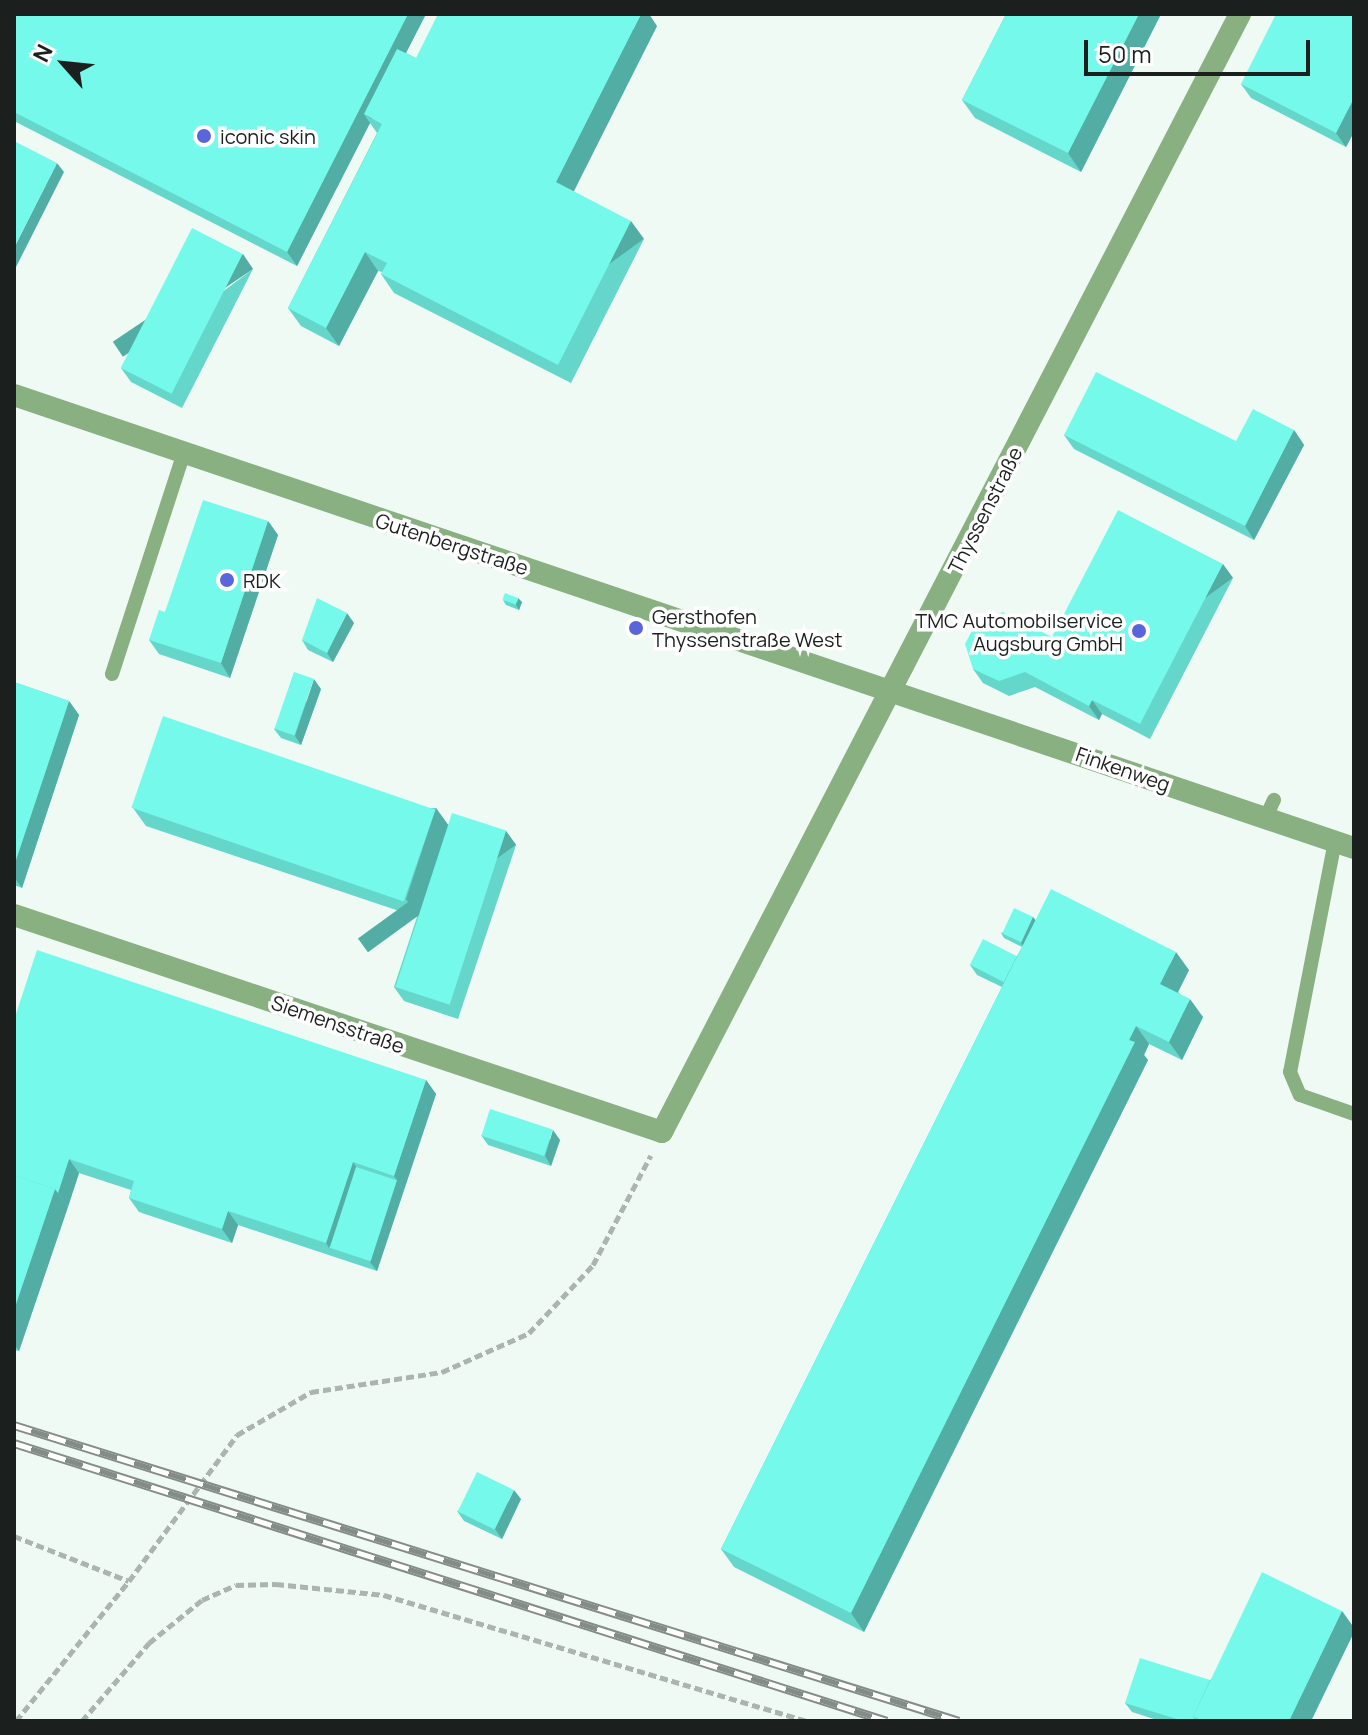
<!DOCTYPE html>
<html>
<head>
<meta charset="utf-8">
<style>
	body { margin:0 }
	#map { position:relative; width:1368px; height:1735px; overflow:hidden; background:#effaf4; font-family:Manrope,sans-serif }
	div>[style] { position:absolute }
	.path>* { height:5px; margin-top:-2.5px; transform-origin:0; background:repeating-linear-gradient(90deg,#abb4af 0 8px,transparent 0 12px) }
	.service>* { height:14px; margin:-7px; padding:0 7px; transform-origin:7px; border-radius:7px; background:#88b080 }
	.minor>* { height:22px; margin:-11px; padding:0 11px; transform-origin:11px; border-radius:11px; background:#88b080 }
	.rail>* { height:9px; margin-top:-4.5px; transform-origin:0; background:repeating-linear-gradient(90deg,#fff 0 18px,#848c88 0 36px); box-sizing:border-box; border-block:2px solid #848c88 }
	.wall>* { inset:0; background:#65d6ca }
	.shaded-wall>* { inset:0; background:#52aea4; transform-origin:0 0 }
	.building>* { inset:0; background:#75f9eb; transform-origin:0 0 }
	.dots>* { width:22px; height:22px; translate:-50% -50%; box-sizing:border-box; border:4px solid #fff; border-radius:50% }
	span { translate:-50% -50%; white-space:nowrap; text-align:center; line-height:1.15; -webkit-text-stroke:7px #fff; paint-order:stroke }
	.poi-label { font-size:20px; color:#1b1f1d }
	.left { translate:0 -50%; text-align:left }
	.right { translate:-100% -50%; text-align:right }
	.street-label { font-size:20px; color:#1b1f1d }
	.frame { position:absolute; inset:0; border:16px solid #1b1f1d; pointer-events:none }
	.north { position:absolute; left:24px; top:24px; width:80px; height:80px; -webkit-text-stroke:6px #fff; paint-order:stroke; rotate:297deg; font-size:22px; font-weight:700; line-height:32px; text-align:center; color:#1b1f1d }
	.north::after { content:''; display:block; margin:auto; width:28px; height:36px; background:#1b1f1d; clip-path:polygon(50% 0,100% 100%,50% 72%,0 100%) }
	.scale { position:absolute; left:1084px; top:40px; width:226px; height:36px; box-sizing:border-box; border:4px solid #1b1f1d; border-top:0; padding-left:10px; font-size:24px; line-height:28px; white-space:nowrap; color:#1b1f1d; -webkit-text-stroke:6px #fff; paint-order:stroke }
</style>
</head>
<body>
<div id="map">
	<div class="path">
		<i style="left:14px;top:1536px;width:123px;rotate:21.4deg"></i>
		<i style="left:16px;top:1721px;width:180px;rotate:-51.1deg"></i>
		<i style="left:129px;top:1581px;width:182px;rotate:-53.5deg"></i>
		<i style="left:237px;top:1435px;width:86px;rotate:-30.2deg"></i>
		<i style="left:311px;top:1392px;width:133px;rotate:-8.7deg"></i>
		<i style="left:442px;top:1372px;width:95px;rotate:-24.1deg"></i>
		<i style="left:529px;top:1333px;width:93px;rotate:-46.7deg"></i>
		<i style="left:593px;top:1265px;width:124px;rotate:-62.2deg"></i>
		<i style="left:82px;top:1721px;width:103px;rotate:-49.3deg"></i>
		<i style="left:149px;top:1643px;width:68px;rotate:-39.1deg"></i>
		<i style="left:202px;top:1600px;width:37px;rotate:-24deg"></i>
		<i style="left:236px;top:1585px;width:40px;rotate:-1.4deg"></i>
		<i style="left:276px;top:1584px;width:109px;rotate:5.8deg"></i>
		<i style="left:384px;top:1595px;width:441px;rotate:16.6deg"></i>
	</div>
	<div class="service">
		<i style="left:112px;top:674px;width:232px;rotate:-72deg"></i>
		<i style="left:1266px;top:817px;width:19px;rotate:-65deg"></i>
		<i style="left:1335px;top:841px;width:235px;rotate:101deg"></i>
		<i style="left:1290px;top:1072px;width:25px;rotate:67deg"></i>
		<i style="left:1300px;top:1095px;width:57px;rotate:19.4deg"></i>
	</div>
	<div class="minor">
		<i style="left:14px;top:395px;width:1414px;rotate:18.68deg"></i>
		<i style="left:14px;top:915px;width:683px;rotate:18.51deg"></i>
		<i style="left:662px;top:1132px;width:1259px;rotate:-62.66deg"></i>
	</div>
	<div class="rail">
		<i style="left:14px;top:1425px;width:990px;rotate:17.39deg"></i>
		<i style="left:14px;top:1443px;width:916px;rotate:17.66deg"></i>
	</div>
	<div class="wall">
		<i style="clip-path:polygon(14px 14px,426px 14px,406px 53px,416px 58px,657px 26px,573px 191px,644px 239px,571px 383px,394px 293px,381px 274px,382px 272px,378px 271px,339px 346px,301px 326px,288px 308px,377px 133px,370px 123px,297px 266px,14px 121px)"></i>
		<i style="clip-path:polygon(1006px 14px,1161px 14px,1081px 172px,975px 118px,962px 100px)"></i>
		<i style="clip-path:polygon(1354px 14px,1354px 132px,1346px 147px,1251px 98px,1241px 84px)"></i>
		<i style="clip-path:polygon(253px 269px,182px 408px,131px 382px,121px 368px)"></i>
		<i style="clip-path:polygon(1294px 430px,1304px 445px,1254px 540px,1074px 449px,1064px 435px,1236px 441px)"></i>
		<i style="clip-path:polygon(268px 521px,278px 535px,230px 678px,159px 654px,149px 640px,165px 612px)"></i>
		<i style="clip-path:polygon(1233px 578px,1150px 739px,1102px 714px,1099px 720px,1035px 687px,1009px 696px,983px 683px,973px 669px,1052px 637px)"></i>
		<i style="clip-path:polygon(503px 600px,522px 602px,519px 610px,506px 605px)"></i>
		<i style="clip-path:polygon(354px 623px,333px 662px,308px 650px,302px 640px)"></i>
		<i style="clip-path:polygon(14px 682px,69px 701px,79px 715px,22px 888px,14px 885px)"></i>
		<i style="clip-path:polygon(321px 689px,301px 745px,281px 738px,274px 729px)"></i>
		<i style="clip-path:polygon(133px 808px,436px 808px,448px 825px,506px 831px,516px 845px,458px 1019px,404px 1001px,394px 987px,417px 917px,146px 826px)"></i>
		<i style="clip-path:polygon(1033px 917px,1035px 920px,1189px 970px,1178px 992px,1203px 1017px,1182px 1060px,1149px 1044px,1144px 1055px,1148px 1060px,864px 1632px,734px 1567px,721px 1549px,1002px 987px,977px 975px,970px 965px,1017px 956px,1022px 947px,1004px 938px,1001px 933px)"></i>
		<i style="clip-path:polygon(14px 1020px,426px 1080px,436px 1094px,377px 1271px,238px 1225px,232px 1243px,139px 1212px,129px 1198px,131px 1190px,79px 1173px,19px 1351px,14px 1350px)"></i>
		<i style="clip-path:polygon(481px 1135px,560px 1140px,551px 1166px,488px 1145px)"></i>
		<i style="clip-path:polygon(521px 1499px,502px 1539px,464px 1521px,457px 1511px)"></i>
		<i style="clip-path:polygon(1342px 1611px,1354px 1628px,1354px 1632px,1311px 1721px,1160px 1721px,1132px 1712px,1125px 1703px,1210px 1680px)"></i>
	</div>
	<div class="shaded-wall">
		<i style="clip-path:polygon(408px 14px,426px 14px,372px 119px,364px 114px,370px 123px,297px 266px,287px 252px)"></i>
		<i style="clip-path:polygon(641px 14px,649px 14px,657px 26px,569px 201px,556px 182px)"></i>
		<i style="clip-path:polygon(1139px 14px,1161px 14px,1081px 172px,1068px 153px)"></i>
		<i style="clip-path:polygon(1354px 98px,1354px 132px,1346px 147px,1336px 133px)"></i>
		<i style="clip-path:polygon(57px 163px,64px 172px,14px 271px,14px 248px)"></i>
		<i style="left:631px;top:221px;width:22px;height:161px;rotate:54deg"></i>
		<i style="clip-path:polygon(365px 252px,378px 271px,339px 346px,326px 328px)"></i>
		<i style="left:243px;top:254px;width:18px;height:157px;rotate:56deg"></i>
		<i style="clip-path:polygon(1294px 430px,1304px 445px,1254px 540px,1245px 526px)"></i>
		<i style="clip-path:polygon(268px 521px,278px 535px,230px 678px,221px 663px)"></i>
		<i style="left:1223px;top:564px;width:17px;height:180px;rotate:54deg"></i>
		<i style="clip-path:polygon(518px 598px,522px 602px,519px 610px,516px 605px)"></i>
		<i style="clip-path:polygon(347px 613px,354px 623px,333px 662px,327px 653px)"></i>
		<i style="clip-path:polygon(314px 679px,321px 689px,301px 745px,295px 736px)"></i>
		<i style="clip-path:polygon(1092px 700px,1102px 714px,1099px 720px,1089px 706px)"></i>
		<i style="clip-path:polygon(69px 701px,79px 715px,22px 888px,14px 877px,14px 866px)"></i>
		<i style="clip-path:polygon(436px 808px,449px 826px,418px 917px,406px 899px)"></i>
		<i style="left:506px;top:831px;width:17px;height:183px;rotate:54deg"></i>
		<i style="clip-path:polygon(1033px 917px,1037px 922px,1024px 948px,1021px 943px)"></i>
		<i style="clip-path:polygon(1176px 952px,1189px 970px,1173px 1002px,1160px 984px)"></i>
		<i style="clip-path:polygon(1190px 999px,1203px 1017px,1182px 1060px,1169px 1042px)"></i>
		<i style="clip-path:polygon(1136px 1026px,1149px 1044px,1144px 1055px,1148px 1060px,864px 1632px,851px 1613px)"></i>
		<i style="clip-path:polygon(426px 1080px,436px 1094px,404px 1190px,394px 1176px)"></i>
		<i style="clip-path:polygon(553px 1130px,560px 1140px,551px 1166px,545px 1156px)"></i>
		<i style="clip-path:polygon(69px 1159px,79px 1173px,68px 1207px,58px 1193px)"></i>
		<i style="clip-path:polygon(353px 1162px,363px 1177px,329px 1248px,326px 1243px)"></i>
		<i style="clip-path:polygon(397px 1180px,404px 1190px,377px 1271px,370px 1262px)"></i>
		<i style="clip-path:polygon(55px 1189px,68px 1207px,19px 1351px,14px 1344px,14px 1310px)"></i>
		<i style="clip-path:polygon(228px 1211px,238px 1225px,232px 1243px,222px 1229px)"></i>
		<i style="clip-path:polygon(514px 1490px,521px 1499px,502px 1539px,495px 1529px)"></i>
		<i style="clip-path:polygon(1342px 1611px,1354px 1628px,1354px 1632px,1311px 1721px,1289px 1721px)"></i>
	</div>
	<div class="building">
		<i style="clip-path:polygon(14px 14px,408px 14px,287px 252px,14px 112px)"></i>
		<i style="clip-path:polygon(438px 14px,641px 14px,556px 182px,631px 221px,558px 365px,381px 274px,387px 263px,365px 252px,326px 328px,288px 308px,382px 124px,364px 114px,397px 49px,416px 58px)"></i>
		<i style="clip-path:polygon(1006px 14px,1139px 14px,1068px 153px,962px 100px)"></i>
		<i style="clip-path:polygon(1276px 14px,1354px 14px,1354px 98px,1336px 133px,1241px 84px)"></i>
		<i style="clip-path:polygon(14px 141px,57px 163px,14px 248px)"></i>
		<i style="left:192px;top:228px;width:57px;height:157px;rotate:27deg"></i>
		<i style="clip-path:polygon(1096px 372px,1236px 441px,1253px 409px,1294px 430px,1245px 526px,1064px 435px)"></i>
		<i style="clip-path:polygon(203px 500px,268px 521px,221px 663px,149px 640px,159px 610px,165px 612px)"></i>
		<i style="clip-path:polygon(1118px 510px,1223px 564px,1140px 724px,1092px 700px,1089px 706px,1025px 672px,999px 681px,973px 669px,965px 644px,977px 621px,1003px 612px,1052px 637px)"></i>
		<i style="left:505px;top:593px;width:14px;height:7px;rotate:21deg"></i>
		<i style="clip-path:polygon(317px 598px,347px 613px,327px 653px,302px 640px)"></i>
		<i style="left:294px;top:672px;width:21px;height:60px;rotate:19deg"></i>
		<i style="clip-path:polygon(14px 682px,69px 701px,14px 866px)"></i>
		<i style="left:163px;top:716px;width:288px;height:97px;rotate:19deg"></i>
		<i style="left:452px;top:813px;width:57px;height:183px;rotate:18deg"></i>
		<i style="clip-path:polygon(1051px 889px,1176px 952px,1160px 984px,1190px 999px,1169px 1042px,1136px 1026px,1129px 1040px,1135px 1042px,851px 1613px,721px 1549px)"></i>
		<i style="left:1014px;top:908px;width:21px;height:28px;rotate:25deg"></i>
		<i style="left:983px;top:939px;width:38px;height:29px;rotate:27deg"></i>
		<i style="clip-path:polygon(37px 950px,426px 1080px,394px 1176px,353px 1162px,326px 1243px,228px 1211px,222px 1229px,129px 1198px,134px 1181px,69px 1159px,58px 1193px,55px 1189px,14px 1175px,14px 1020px)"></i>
		<i style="left:490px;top:1109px;width:66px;height:28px;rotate:18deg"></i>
		<i style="left:356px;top:1167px;width:43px;height:85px;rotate:18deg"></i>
		<i style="clip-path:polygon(14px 1175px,55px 1189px,14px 1310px)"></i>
		<i style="left:477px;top:1472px;width:41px;height:44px;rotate:26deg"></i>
		<i style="clip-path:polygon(1262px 1572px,1342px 1611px,1289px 1721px,1206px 1721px,1193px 1717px)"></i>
		<i style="clip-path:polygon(1140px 1658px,1210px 1680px,1193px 1717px,1196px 1721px,1183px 1721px,1125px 1703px)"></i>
	</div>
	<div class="dots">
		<i style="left:204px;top:136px;background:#5a65dc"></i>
		<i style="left:227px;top:580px;background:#5a65dc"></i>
		<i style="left:636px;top:628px;background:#5a65dc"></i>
		<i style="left:1139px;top:631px;background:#5a65dc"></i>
	</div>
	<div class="poi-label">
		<span class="left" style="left:220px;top:136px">iconic skin</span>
		<span class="left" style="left:243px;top:580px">RDK</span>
		<span class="left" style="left:652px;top:628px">Gersthofen<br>Thyssenstraße West</span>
		<span class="right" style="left:1123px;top:632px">TMC Automobilservice<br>Augsburg GmbH</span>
	</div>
	<div class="street-label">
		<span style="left:985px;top:510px;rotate:-63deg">Thyssenstraße</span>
		<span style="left:452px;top:544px;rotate:18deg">Gutenbergstraße</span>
		<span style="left:1123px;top:769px;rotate:19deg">Finkenweg</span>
		<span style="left:338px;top:1024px;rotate:19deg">Siemensstraße</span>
	</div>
	<div class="frame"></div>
	<div class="north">N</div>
	<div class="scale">50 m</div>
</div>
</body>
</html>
